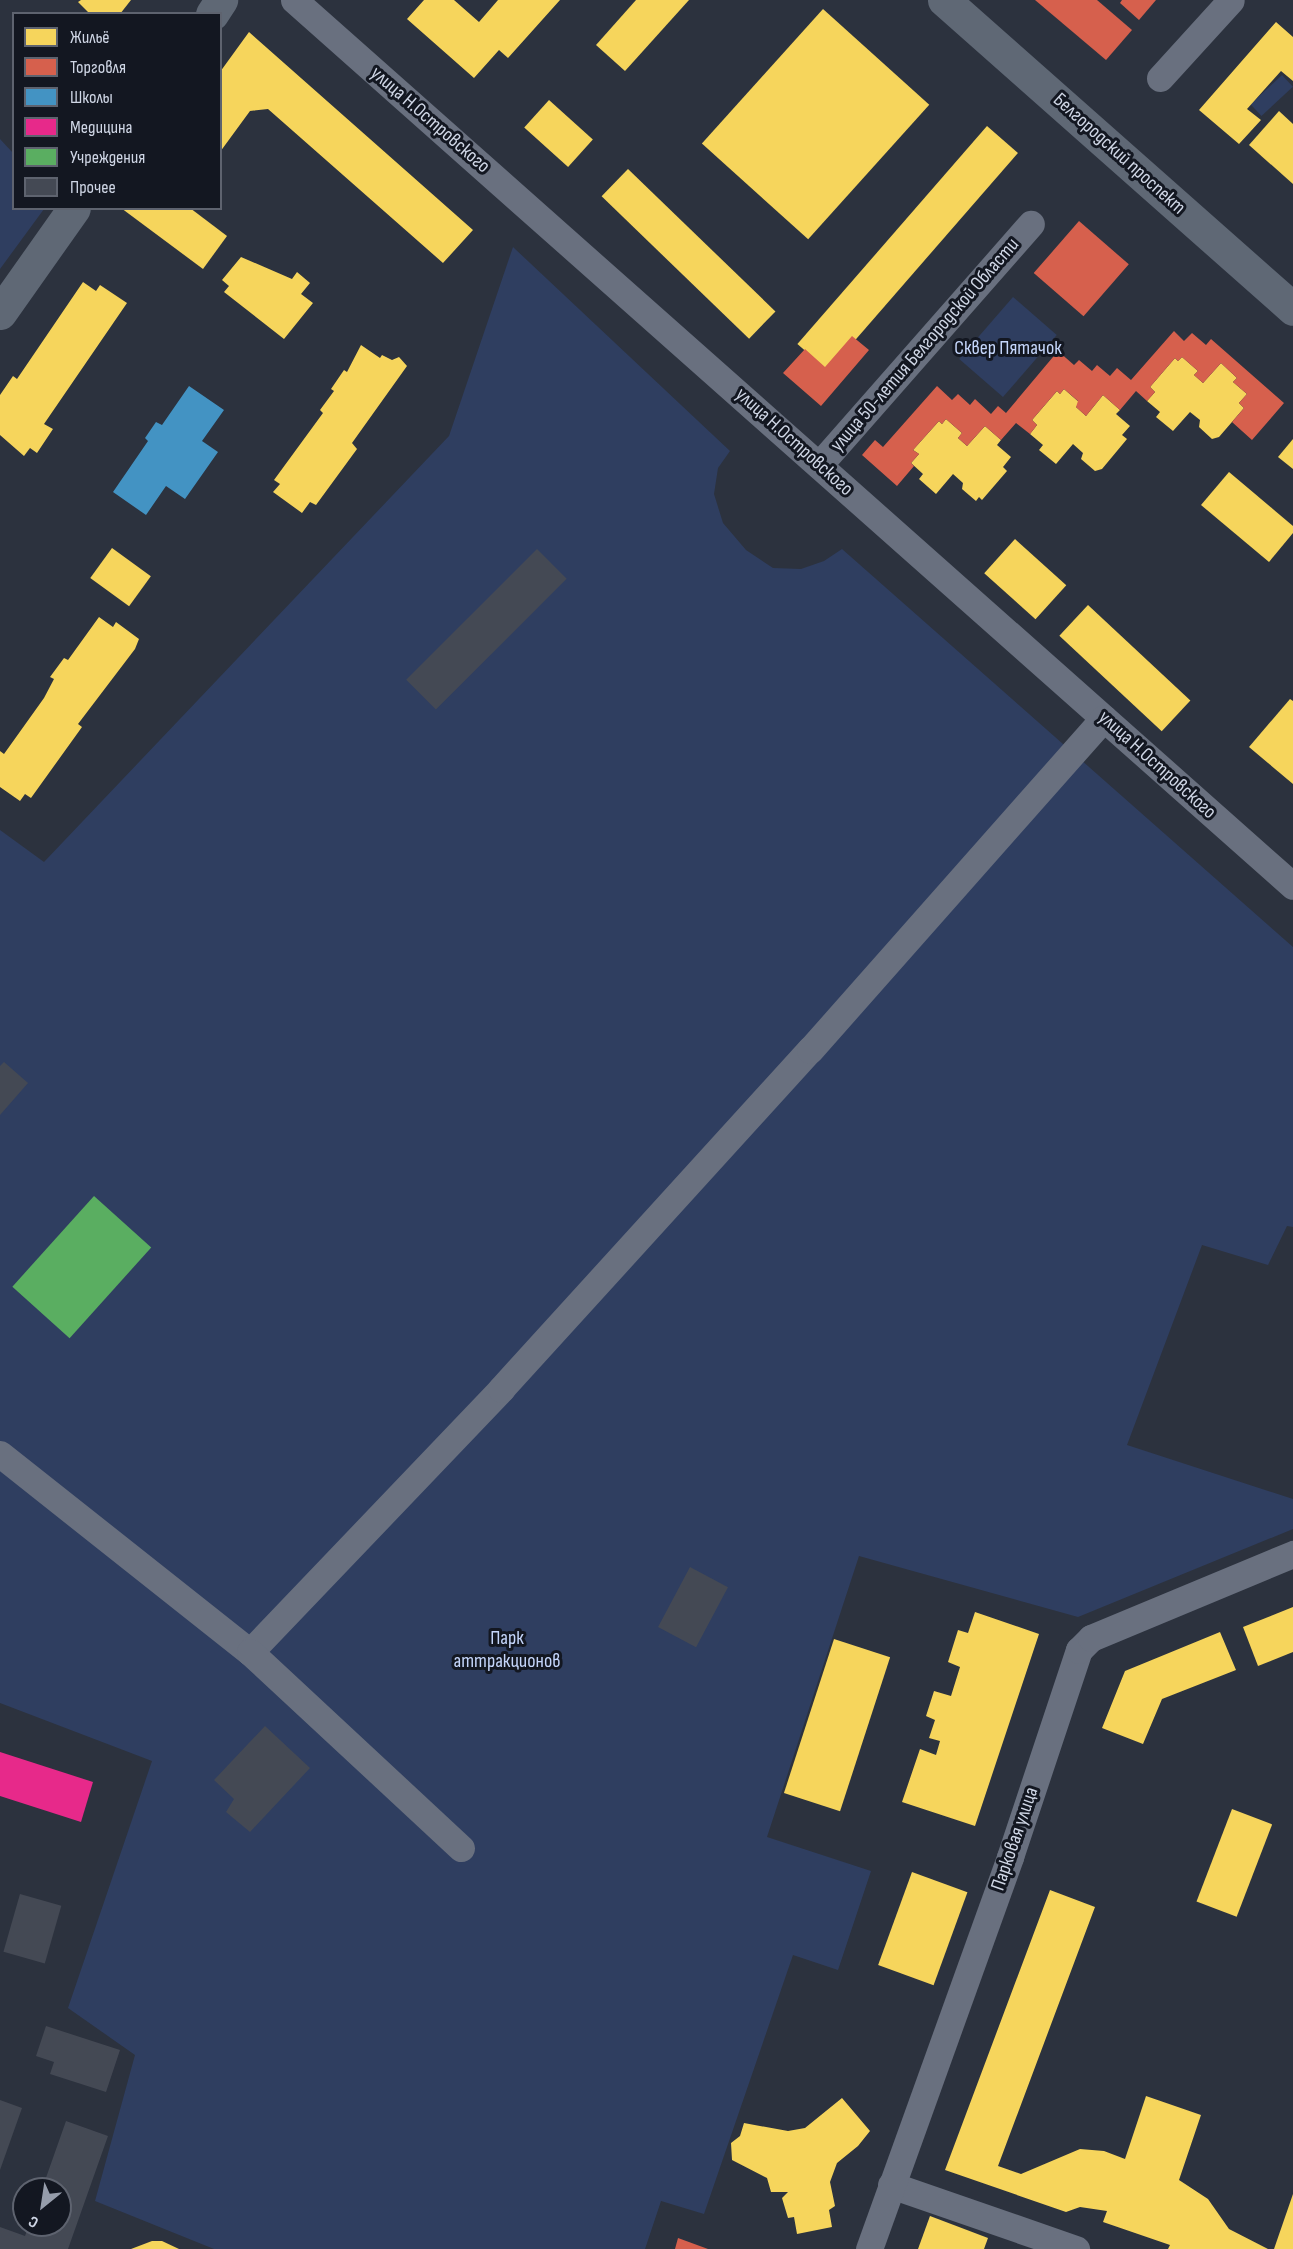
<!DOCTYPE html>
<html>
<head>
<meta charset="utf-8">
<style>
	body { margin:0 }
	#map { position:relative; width:1293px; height:2249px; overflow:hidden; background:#2c323e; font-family:"Sofia Sans Condensed",sans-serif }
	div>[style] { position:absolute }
	.green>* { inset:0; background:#2f3e60; transform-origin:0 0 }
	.homes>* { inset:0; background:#f6d55c; transform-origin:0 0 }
	.shops>* { inset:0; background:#d6604d; transform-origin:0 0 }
	.schools>* { inset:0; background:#4393c3 }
	.health>* { inset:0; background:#e7298a }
	.public>* { inset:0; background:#5aae61; transform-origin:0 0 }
	.building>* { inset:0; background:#444954; transform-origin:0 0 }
	.minor>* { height:27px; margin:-13.5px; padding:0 13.5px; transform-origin:13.5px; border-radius:13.5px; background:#69707f }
	.major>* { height:33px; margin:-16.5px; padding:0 16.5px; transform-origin:16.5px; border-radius:16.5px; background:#5f6875 }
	span { translate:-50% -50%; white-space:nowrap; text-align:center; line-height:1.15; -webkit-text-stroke:6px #131721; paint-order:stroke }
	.street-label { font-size:20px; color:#cfd6e5 }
	.park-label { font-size:20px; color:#c5d6fb }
	.legend { position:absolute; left:12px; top:12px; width:210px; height:198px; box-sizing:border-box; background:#131721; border:2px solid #5e636f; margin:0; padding:8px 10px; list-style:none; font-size:18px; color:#cfd6e5 }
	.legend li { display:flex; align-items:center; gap:12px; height:30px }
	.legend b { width:30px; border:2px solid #5e636f }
	.north { position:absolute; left:12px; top:2177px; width:60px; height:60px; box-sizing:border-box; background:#131721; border:2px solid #5e636f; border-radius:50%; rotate:210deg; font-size:16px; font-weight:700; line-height:24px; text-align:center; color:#cfd6e5 }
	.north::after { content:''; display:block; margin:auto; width:21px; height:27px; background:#969dab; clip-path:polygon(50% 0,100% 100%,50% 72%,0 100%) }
</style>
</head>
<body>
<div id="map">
	<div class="green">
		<i style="left:1282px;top:75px;width:16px;height:43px;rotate:47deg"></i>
		<i style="clip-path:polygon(0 139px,13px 153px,14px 208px,44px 209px,0 269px)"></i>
		<i style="clip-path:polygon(513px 247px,730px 451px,718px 468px,714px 494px,723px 523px,746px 550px,773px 568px,801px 569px,824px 561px,842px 549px,1293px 947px,1293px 1227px,1287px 1226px,1268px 1265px,1202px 1245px,1127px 1445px,1293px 1499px,1293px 1529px,1078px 1617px,859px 1556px,767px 1837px,871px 1871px,838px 1970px,793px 1955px,704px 2214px,661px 2201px,645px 2249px,214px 2249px,95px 2201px,135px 2055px,68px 2008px,152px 1761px,0 1703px,0 830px,44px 862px,449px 436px)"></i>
		<i style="left:1013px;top:297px;width:58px;height:82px;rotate:41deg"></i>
	</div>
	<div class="homes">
		<i style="clip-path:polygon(81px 0,131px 0,120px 14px,90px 14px,78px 2px)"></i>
		<i style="clip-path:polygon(424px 0,454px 0,479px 22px,498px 0,560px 0,508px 58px,499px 50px,474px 78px,407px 19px)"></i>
		<i style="clip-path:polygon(636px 0,689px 0,625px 71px,596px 45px)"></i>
		<i style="left:823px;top:9px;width:143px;height:181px;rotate:42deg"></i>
		<i style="clip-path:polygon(1276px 22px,1293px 37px,1293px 81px,1281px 71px,1247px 109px,1261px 120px,1239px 144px,1199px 110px)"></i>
		<i style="clip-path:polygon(249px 32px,473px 230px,443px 263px,268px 109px,250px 111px,220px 152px,220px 72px)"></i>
		<i style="left:549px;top:100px;width:59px;height:37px;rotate:42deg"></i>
		<i style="clip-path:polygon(1279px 111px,1293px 124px,1293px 184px,1249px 145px)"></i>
		<i style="left:987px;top:126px;width:41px;height:289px;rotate:41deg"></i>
		<i style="left:628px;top:169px;width:205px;height:38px;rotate:44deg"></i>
		<i style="clip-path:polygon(121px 208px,190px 208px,227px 236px,203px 269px)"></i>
		<i style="clip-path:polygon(241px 257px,292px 279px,297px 272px,310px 283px,301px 294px,313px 303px,284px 339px,224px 292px,229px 286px,222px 280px)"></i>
		<i style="clip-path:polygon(83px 282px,96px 291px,100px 285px,127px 303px,44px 424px,53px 429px,37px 453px,30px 448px,24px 456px,0 435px,0 395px,13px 376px,17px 379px)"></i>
		<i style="clip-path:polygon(361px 345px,380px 358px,382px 355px,392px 360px,399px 357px,407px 366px,352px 443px,357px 449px,316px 505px,310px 502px,302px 513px,273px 492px,280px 484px,274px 480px,323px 413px,320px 410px,334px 391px,331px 389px,344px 370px,347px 372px)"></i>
		<i style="clip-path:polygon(1182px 357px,1198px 371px,1194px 375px,1203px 383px,1221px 363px,1237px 378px,1233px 382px,1247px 394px,1239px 403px,1244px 408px,1219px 437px,1212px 439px,1199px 427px,1200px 420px,1190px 412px,1173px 431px,1156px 417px,1160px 412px,1147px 401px,1155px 392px,1150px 387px,1175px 358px,1178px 361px)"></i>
		<i style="clip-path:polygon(1064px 389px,1080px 403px,1076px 407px,1086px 416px,1103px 395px,1120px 410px,1116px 414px,1130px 426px,1122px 435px,1127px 439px,1102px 469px,1095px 471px,1081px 459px,1083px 453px,1073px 444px,1056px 464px,1039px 450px,1043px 445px,1030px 434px,1037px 425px,1032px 420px,1057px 391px,1060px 394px)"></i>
		<i style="clip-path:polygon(946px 419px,962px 433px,958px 438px,967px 446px,985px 426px,1001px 440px,997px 445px,1011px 457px,1003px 467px,1007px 471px,982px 500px,979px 497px,976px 501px,962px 489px,963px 483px,953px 474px,936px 494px,919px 479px,923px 474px,911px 463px,919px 454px,913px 450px,939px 421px,942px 424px)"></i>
		<i style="clip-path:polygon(1293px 439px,1293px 469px,1278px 457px)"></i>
		<i style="clip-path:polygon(1229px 472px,1293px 526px,1293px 533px,1269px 562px,1201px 505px)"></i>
		<i style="left:1015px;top:539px;width:69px;height:46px;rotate:42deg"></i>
		<i style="left:112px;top:548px;width:48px;height:37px;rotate:36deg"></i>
		<i style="left:1088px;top:605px;width:140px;height:42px;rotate:43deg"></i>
		<i style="clip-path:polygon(99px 617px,113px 627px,116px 622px,139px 639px,135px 649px,78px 724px,82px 727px,31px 798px,25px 794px,20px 801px,0 787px,0 751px,4px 754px,44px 698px,54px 679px,50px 677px,64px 658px,68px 660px)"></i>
		<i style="clip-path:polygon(1290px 699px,1293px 701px,1293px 784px,1249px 747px)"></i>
		<i style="clip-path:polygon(1293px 1607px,1293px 1652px,1258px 1666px,1243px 1627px)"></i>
		<i style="clip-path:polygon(975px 1612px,1039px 1634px,975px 1826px,902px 1802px,920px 1749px,936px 1755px,940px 1741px,929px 1738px,935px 1720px,926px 1716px,934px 1691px,951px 1696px,960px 1667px,948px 1662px,958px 1630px,968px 1633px)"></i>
		<i style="clip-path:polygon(1220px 1632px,1236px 1670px,1162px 1699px,1143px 1744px,1102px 1728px,1125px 1671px)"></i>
		<i style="left:834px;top:1639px;width:59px;height:162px;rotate:18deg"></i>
		<i style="left:1232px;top:1809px;width:43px;height:99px;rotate:21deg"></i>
		<i style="left:912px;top:1872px;width:59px;height:99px;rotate:20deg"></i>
		<i style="clip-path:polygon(1050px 1890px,1095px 1907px,998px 2166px,1021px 2174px,1080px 2149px,1104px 2151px,1125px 2159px,1146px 2096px,1201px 2115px,1179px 2180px,1208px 2199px,1229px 2229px,1268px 2249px,1168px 2249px,1170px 2245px,1103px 2222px,1107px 2211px,1080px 2207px,1066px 2212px,945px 2170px)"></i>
		<i style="clip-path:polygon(842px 2098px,870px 2131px,858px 2146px,837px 2163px,830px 2182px,835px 2206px,829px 2210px,832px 2227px,797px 2234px,794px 2217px,788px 2218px,782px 2198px,788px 2192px,771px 2192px,767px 2178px,732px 2160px,731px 2143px,740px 2136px,744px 2123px,788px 2131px,805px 2128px)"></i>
		<i style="clip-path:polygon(1293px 2194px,1293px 2249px,1274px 2249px)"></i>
		<i style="clip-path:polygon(930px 2216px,988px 2238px,984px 2249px,918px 2249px)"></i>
		<i style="clip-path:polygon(152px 2241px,162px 2241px,179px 2249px,131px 2249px)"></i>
	</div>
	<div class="shops">
		<i style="clip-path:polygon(1035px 0,1097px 0,1132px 30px,1106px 60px)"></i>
		<i style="clip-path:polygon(1122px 0,1156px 0,1139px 20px,1120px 3px)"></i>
		<i style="left:1079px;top:221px;width:66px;height:69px;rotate:41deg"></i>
		<i style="clip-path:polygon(1174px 331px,1184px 341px,1192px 333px,1206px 345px,1211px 339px,1284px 403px,1252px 440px,1232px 422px,1244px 408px,1239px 403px,1247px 394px,1233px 382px,1237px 378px,1221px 363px,1203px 383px,1194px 375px,1198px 371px,1182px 357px,1178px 361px,1175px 358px,1150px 387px,1155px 392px,1147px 401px,1136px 391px,1120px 410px,1103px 395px,1086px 416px,1076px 407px,1078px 401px,1064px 389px,1060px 394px,1057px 391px,1032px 420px,1037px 425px,1030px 434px,1016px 423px,1001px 440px,985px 426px,967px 446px,958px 438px,962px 433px,946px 419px,942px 424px,939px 421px,913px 450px,919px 454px,911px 463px,914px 466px,897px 486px,862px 455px,875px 440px,883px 447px,937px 386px,952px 400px,958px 394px,970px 405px,975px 399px,991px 414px,998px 406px,1006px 413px,1058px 351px,1074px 365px,1079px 360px,1092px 371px,1097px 365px,1110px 376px,1117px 368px,1131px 380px)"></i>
		<i style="clip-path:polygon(852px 336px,869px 350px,821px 406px,783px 373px,805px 349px,825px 367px)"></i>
		<i style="clip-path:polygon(678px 2238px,708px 2249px,675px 2249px)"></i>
	</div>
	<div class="schools">
		<i style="clip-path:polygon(189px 386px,224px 410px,202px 441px,218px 452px,185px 499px,166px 486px,146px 515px,113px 492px,148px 441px,145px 438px,156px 422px,162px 425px)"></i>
	</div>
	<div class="health">
		<i style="clip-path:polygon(0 1752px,93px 1782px,81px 1822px,0 1796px)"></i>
	</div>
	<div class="public">
		<i style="left:94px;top:1196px;width:77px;height:122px;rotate:42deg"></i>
	</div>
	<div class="building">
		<i style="left:537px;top:549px;width:42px;height:185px;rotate:45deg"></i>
		<i style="clip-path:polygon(4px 1062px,28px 1083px,0 1115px,0 1066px)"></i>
		<i style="left:690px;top:1567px;width:43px;height:68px;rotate:28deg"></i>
		<i style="clip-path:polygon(265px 1726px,310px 1768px,250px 1832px,226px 1812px,234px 1799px,214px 1780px)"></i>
		<i style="left:20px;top:1894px;width:43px;height:60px;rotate:16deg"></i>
		<i style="clip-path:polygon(46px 2026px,120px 2050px,106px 2092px,50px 2074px,54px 2062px,36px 2056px)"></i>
		<i style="clip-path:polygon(0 2100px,22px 2108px,0 2170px)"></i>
		<i style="clip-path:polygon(66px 2121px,108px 2136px,68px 2249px,0 2249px,0 2227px,25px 2236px,29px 2225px,60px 2225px,60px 2189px,42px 2189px)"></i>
	</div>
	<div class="minor">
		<i style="left:294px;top:0;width:1335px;rotate:41.57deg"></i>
		<i style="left:1160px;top:78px;width:105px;rotate:-47.7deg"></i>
		<i style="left:819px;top:465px;width:321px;rotate:-48.7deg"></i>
		<i style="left:0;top:1454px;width:319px;rotate:38.4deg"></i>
		<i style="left:250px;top:1652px;width:364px;rotate:-46.3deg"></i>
		<i style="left:501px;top:1389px;width:459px;rotate:-47.7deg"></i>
		<i style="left:810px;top:1050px;width:443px;rotate:-48.5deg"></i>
		<i style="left:250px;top:1652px;width:288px;rotate:42.9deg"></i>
		<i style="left:891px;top:2185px;width:196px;rotate:19.1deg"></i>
		<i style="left:869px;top:2249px;width:417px;rotate:-70.2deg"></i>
		<i style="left:1010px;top:1857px;width:218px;rotate:-71.6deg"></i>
		<i style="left:1079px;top:1650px;width:17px;rotate:-45deg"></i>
		<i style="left:1091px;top:1638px;width:219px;rotate:-22.6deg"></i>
	</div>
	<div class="major">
		<i style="left:944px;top:0;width:466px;rotate:41.5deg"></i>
		<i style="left:212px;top:14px;width:17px;rotate:-57deg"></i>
		<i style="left:0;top:313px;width:128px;rotate:-54.8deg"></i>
	</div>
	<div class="street-label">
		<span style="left:430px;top:120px;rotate:41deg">улица Н.Островского</span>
		<span style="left:1119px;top:154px;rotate:42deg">Белгородский проспект</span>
		<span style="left:925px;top:345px;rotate:-49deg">улица 50-летия Белгородской Области</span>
		<span style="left:794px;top:442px;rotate:42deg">улица Н.Островского</span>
		<span style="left:1157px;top:765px;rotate:42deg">улица Н.Островского</span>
		<span style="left:1015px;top:1839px;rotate:-71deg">Парковая улица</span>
	</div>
	<div class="park-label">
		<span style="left:1008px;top:348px">Сквер Пятачок</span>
		<span style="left:507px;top:1650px">Парк<br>аттракционов</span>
	</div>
	<ul class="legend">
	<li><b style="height:16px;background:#f6d55c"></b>Жильё</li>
	<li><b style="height:16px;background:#d6604d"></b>Торговля</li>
	<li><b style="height:16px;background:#4393c3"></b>Школы</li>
	<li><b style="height:16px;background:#e7298a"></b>Медицина</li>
	<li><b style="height:16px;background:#5aae61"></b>Учреждения</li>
	<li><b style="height:16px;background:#444954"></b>Прочее</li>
	</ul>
	<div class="north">С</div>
</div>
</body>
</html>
